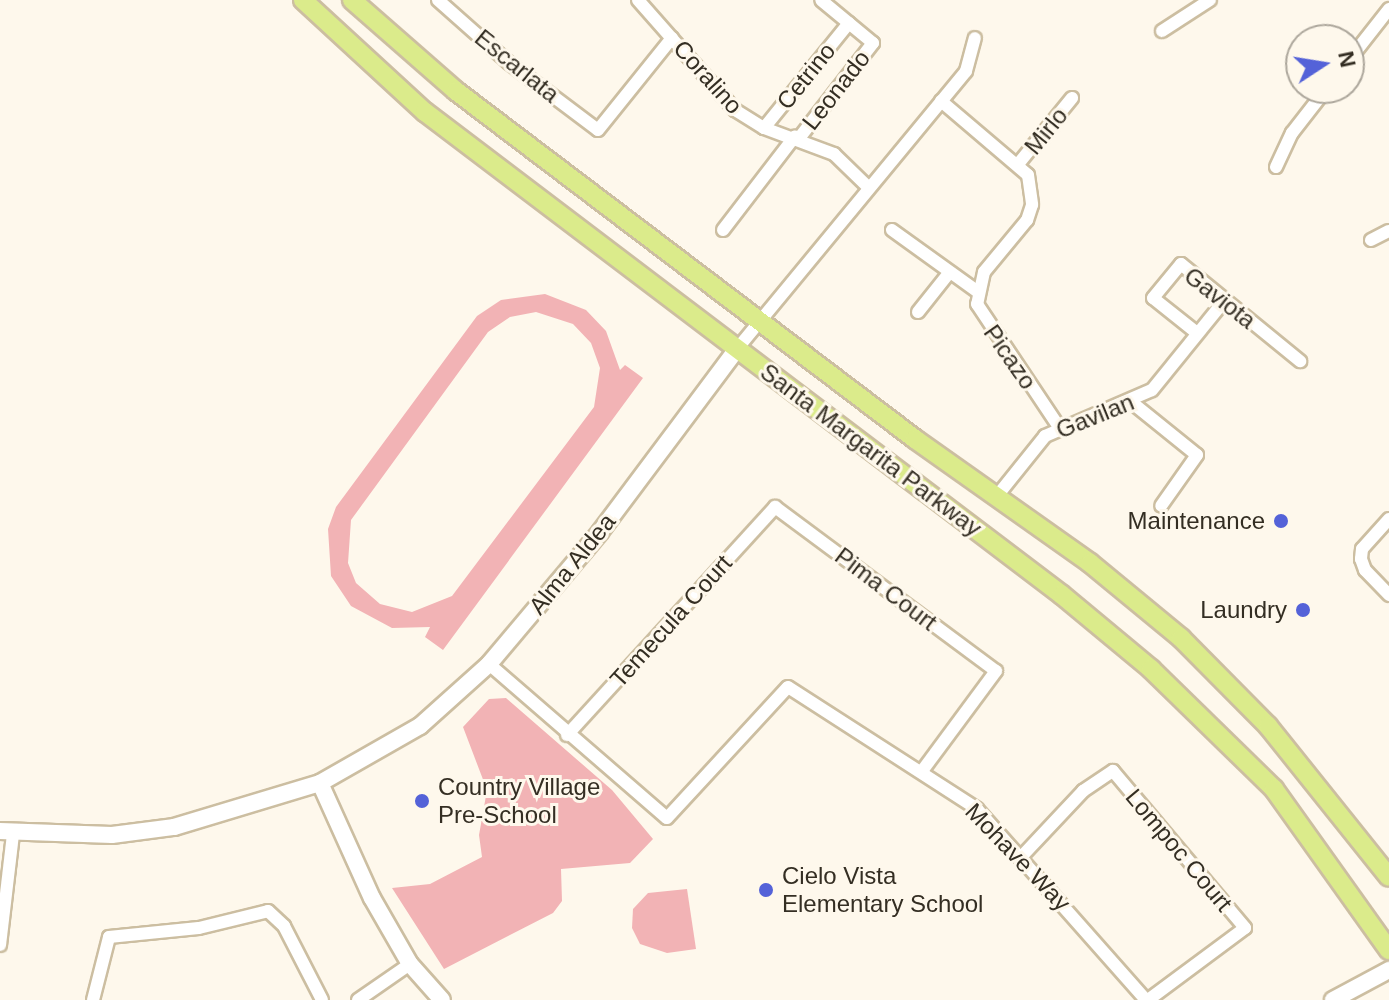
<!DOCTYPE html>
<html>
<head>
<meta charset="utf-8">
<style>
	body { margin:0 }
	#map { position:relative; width:1389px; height:1000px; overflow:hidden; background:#fef8ec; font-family:Arial,sans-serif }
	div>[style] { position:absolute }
	.green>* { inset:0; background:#f2b3b5 }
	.roads { filter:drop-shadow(2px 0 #ccbea1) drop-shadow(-2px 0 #ccbea1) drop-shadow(0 2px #ccbea1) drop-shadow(0 -2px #ccbea1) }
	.street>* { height:12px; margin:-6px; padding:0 6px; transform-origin:6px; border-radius:6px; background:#fff }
	.secondary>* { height:16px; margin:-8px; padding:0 8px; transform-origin:8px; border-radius:8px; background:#fff }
	.primary>* { height:18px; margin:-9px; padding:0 9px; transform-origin:9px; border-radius:9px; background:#dbeb8b }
	.dots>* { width:22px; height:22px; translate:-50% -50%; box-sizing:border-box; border:4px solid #fef8ec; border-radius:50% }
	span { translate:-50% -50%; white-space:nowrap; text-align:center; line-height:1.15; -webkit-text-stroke:6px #fef8ec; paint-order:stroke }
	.street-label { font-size:24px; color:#342e23 }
	.poi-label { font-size:24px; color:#342e23 }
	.right { translate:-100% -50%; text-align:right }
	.left { translate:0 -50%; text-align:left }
	.north { position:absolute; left:1285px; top:24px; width:80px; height:80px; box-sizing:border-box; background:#fef8ec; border:2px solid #ada79c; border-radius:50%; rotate:78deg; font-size:22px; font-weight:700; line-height:32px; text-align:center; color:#342e23 }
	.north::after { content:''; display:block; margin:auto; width:28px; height:36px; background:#5462d8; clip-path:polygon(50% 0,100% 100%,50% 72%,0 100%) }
</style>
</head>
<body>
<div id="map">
	<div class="green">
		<i style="clip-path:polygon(evenodd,545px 294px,586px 310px,606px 331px,620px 370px,625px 365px,643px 378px,443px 650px,425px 637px,430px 627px,392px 628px,351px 606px,331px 576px,328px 529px,336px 507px,477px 316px,501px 300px,545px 294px,536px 312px,573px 324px,591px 343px,600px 368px,594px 407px,452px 596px,412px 612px,380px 604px,356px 583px,348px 563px,351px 520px,488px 332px,510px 317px,536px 312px)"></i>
		<i style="clip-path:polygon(506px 698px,612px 790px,653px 839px,630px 863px,561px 869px,562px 901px,553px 913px,444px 969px,392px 888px,430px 884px,482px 857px,479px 835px,487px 790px,463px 727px,489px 699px)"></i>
		<i style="clip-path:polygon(687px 889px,696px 949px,667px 953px,640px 944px,632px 928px,633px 909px,648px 893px)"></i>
	</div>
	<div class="roads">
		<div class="street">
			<i style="left:438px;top:0;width:95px;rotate:41.6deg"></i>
			<i style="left:509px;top:63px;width:111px;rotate:37deg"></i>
			<i style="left:598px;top:130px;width:118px;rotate:-51.2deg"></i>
			<i style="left:638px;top:0;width:147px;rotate:48.6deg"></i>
			<i style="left:735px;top:110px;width:34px;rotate:32deg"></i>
			<i style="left:764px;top:128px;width:75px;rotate:20.4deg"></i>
			<i style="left:834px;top:154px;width:47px;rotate:44.1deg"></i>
			<i style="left:1162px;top:31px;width:57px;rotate:-32.9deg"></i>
			<i style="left:1349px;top:60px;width:65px;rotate:-51.9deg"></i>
			<i style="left:941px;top:101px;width:114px;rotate:40.4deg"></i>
			<i style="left:1028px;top:175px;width:30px;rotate:82deg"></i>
			<i style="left:1032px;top:205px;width:16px;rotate:108deg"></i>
			<i style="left:1027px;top:220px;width:67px;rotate:129.6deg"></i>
			<i style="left:984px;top:272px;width:33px;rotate:102deg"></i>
			<i style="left:977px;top:304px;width:148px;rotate:56.3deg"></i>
			<i style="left:764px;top:128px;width:135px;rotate:-51deg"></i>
			<i style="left:800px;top:137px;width:119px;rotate:-52.2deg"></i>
			<i style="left:873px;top:43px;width:67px;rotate:-140.4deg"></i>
			<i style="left:1019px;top:163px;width:84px;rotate:-50.8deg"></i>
			<i style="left:1276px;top:167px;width:38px;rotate:-65deg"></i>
			<i style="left:1292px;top:133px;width:57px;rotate:-52.1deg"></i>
			<i style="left:723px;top:230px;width:118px;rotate:-52.5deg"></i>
			<i style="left:892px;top:230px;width:105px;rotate:35.7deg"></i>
			<i style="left:1371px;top:240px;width:20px;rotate:-27deg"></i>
			<i style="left:918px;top:312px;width:50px;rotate:-51.5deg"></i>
			<i style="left:1197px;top:333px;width:56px;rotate:-141.5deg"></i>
			<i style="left:1153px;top:298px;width:44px;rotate:-50.5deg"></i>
			<i style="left:1181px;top:264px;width:154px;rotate:39.2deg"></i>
			<i style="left:737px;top:349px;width:360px;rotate:-50.5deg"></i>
			<i style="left:966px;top:71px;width:34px;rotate:-75deg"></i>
			<i style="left:1130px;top:401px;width:86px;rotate:38.9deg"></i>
			<i style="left:1197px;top:455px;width:62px;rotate:125.2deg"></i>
			<i style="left:997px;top:496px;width:77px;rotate:-51.3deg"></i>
			<i style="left:1045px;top:436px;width:116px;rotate:-23.3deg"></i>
			<i style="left:1152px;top:390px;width:116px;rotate:-51deg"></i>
			<i style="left:1389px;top:519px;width:40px;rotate:132deg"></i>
			<i style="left:1362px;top:549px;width:10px;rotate:96deg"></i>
			<i style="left:1361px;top:559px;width:12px;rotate:70deg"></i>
			<i style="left:1365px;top:570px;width:35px;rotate:46deg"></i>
			<i style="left:489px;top:664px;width:235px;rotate:40.9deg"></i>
			<i style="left:667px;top:818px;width:178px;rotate:-47.3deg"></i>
			<i style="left:788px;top:687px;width:225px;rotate:32.8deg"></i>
			<i style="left:977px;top:809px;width:255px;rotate:48.5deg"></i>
			<i style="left:567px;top:735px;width:309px;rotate:-47.6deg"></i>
			<i style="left:775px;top:507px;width:275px;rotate:36.6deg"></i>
			<i style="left:996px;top:671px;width:124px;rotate:126.5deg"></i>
			<i style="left:1023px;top:855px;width:88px;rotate:-46.8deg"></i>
			<i style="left:1083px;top:791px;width:36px;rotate:-34deg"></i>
			<i style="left:1113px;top:771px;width:205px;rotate:49.9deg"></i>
			<i style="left:1245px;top:928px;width:121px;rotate:143.4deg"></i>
			<i style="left:0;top:945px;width:112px;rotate:-83.3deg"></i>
			<i style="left:93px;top:1000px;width:65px;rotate:-75.7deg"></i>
			<i style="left:109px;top:937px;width:90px;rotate:-5.7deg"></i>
			<i style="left:199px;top:928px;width:71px;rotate:-13.8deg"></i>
			<i style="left:268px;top:911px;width:22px;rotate:43deg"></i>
			<i style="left:284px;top:926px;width:83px;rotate:62.8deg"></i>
			<i style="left:358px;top:1000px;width:63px;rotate:-34.7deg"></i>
		</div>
		<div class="secondary">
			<i style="left:320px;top:783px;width:126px;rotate:65.7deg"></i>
			<i style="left:372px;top:898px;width:76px;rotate:60.1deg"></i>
			<i style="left:410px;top:964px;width:48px;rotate:48.4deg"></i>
			<i style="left:0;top:831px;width:112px;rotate:2deg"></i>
			<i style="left:112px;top:835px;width:63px;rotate:-7.4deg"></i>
			<i style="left:174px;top:827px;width:152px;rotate:-16.8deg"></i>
			<i style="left:320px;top:783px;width:115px;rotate:-29.7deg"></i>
			<i style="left:420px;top:726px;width:93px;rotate:-41.9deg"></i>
			<i style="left:489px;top:664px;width:172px;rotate:-49.9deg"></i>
			<i style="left:600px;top:532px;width:229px;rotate:-53.2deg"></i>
			<i style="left:1333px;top:1000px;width:64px;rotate:-28.2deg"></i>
		</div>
		<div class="primary">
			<i style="left:303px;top:0;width:166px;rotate:42.6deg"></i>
			<i style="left:425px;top:112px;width:799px;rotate:37.17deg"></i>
			<i style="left:1062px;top:595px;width:116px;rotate:39.7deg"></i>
			<i style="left:1151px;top:669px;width:172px;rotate:44.3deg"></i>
			<i style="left:1274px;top:789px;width:198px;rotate:54.5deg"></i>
			<i style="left:352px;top:0;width:138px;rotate:41.2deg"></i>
			<i style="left:456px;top:91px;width:576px;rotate:37.17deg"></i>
			<i style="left:915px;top:439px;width:214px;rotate:35.3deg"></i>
			<i style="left:1090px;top:563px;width:118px;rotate:39.5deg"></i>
			<i style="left:1181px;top:638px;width:124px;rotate:45.3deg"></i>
			<i style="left:1268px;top:726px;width:193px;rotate:51.3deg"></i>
		</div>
	</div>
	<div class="dots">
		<i style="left:1281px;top:521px;background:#5462d8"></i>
		<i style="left:1303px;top:610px;background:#5462d8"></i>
		<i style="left:422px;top:801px;background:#5462d8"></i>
		<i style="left:766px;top:890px;background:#5462d8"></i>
	</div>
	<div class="street-label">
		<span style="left:517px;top:66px;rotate:39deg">Escarlata</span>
		<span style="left:806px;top:76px;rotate:-51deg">Cetrino</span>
		<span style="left:708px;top:77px;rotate:48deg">Coralino</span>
		<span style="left:836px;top:90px;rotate:-52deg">Leonado</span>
		<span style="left:1046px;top:131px;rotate:-51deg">Mirlo</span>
		<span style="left:1220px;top:298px;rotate:38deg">Gaviota</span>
		<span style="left:1010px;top:357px;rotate:55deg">Picazo</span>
		<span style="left:1095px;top:416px;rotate:-22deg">Gavilan</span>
		<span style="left:871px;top:450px;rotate:37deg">Santa Margarita Parkway</span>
		<span style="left:572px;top:564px;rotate:-51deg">Alma Aldea</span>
		<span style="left:886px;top:589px;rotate:37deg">Pima Court</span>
		<span style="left:671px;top:621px;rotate:-48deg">Temecula Court</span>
		<span style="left:1179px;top:850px;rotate:50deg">Lompoc Court</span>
		<span style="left:1018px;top:857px;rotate:46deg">Mohave Way</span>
	</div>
	<div class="poi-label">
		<span class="right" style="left:1265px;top:521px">Maintenance</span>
		<span class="right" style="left:1287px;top:610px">Laundry</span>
		<span class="left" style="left:438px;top:801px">Country Village<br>Pre-School</span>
		<span class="left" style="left:782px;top:890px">Cielo Vista<br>Elementary School</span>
	</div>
	<div class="north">N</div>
</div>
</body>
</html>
